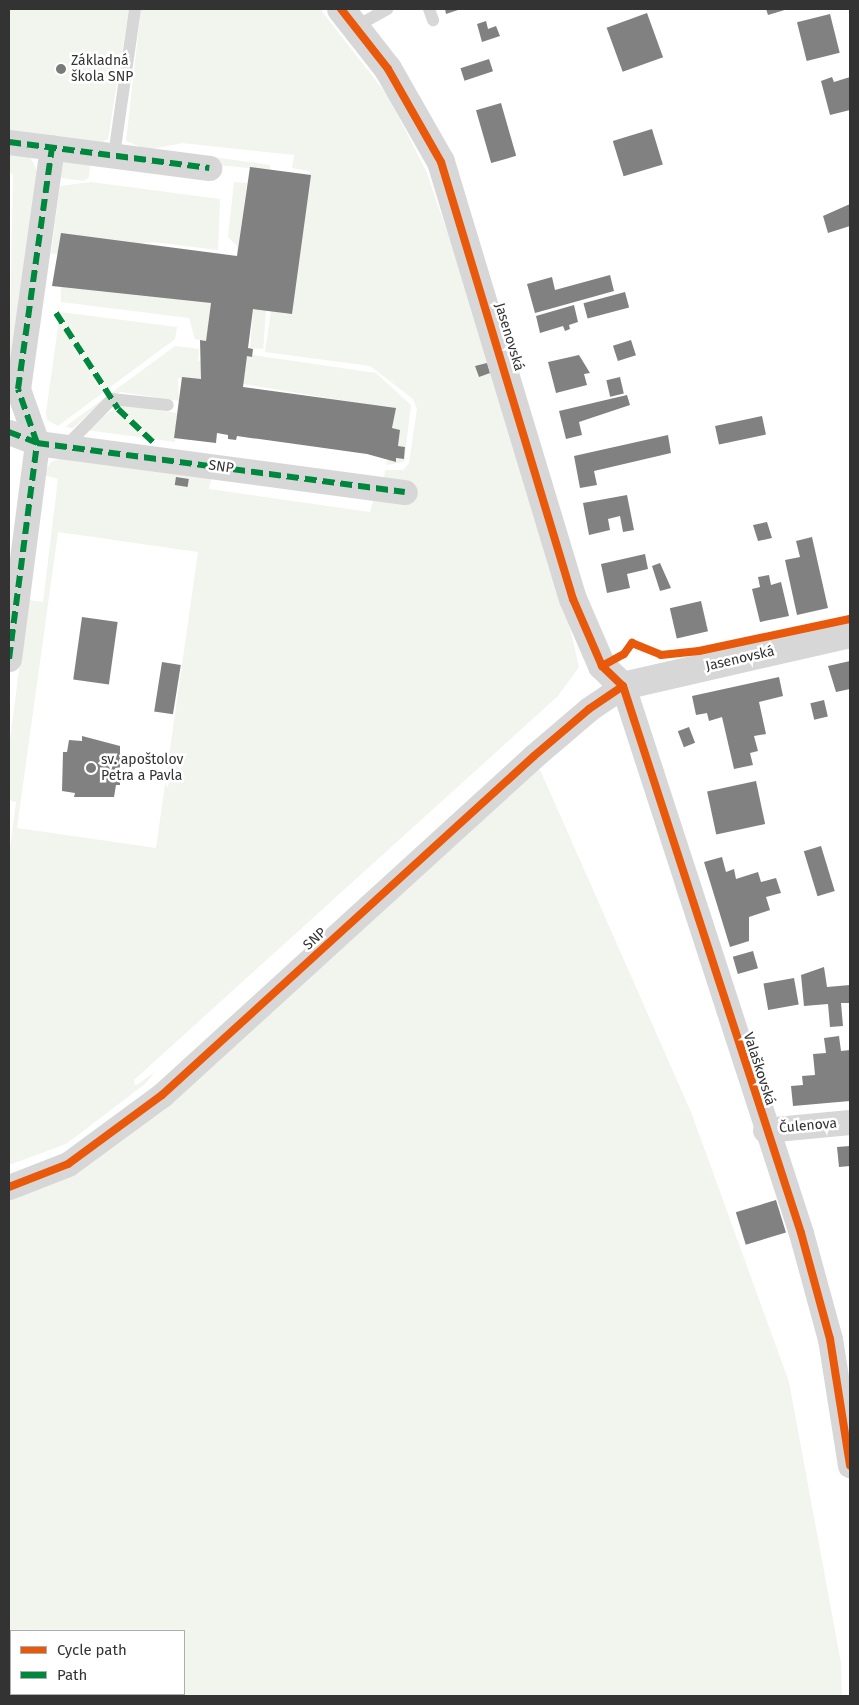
<!DOCTYPE html>
<html>
<head>
<meta charset="utf-8">
<style>
	body { margin:0 }
	#map { position:relative; width:859px; height:1705px; overflow:hidden; background:#fff; font-family:"Fira Sans",sans-serif }
	div>[style] { position:absolute }
	.green>* { inset:0; background:#f1f5ed; transform-origin:0 0 }
	.building>* { inset:0; background:#818181; transform-origin:0 0 }
	.service>* { height:12px; margin:-6px; padding:0 6px; transform-origin:6px; border-radius:6px; background:#d7d7d7 }
	.minor>* { height:25px; margin:-12.5px; padding:0 12.5px; transform-origin:12.5px; border-radius:12.5px; background:#d7d7d7 }
	.tertiary>* { height:28px; margin:-14px; padding:0 14px; transform-origin:14px; border-radius:14px; background:#d7d7d7 }
	.quiet>* { height:6px; margin-top:-3px; transform-origin:0; background:repeating-linear-gradient(90deg,#00873e 0 12px,transparent 0 18px) }
	.cycleway>* { height:8px; margin:-4px; padding:0 4px; transform-origin:4px; border-radius:4px; background:#e8590c }
	.dots>* { width:14px; height:14px; translate:-50% -50%; box-sizing:border-box; border:2px solid #fff; border-radius:50% }
	span { translate:-50% -50%; white-space:nowrap; text-align:center; line-height:1.15; -webkit-text-stroke:5px #fff; paint-order:stroke }
	.poi-label { font-size:14px; color:#333 }
	.left { translate:0 -50%; text-align:left }
	.street-label { font-size:14px; color:#333 }
	.frame { position:absolute; inset:0; border:10px solid #333; pointer-events:none }
	.legend { position:absolute; left:10px; top:1630px; width:175px; height:65px; box-sizing:border-box; background:#fff; border:1px solid #adadad; margin:0; padding:6px 9px; list-style:none; font-size:15px; color:#333 }
	.legend li { display:flex; align-items:center; gap:10px; height:25px }
	.legend b { width:25px; border:1px solid #adadad }
</style>
</head>
<body>
<div id="map">
	<div class="green">
		<i style="clip-path:polygon(9px 9px,129px 9px,108px 139px,98px 145px,9px 134px)"></i>
		<i style="clip-path:polygon(evenodd,141px 9px,320px 9px,388px 96px,426px 171px,465px 282px,505px 422px,560px 585px,579px 667px,558px 696px,134px 1080px,135px 1086px,155px 1072px,145px 1084px,66px 1144px,9px 1165px,9px 856px,16px 802px,9px 800px,9px 748px,28px 600px,43px 602px,58px 479px,43px 475px,51px 462px,67px 456px,212px 475px,209px 489px,370px 512px,374px 498px,412px 498px,414px 483px,384px 479px,385px 470px,403px 470px,409px 463px,417px 409px,413px 399px,370px 366px,265px 352px,271px 311px,292px 314px,310px 171px,292px 168px,294px 155px,182px 143px,148px 150px,126px 141px,141px 9px,58px 532px,198px 552px,156px 848px,17px 828px,58px 532px)"></i>
		<i style="clip-path:polygon(9px 151px,29px 154px,38px 173px,9px 385px,13px 174px,9px 173px)"></i>
		<i style="clip-path:polygon(198px 155px,270px 165px,270px 170px,217px 165px)"></i>
		<i style="clip-path:polygon(63px 159px,90px 164px,89px 177px,84px 181px,62px 178px,57px 173px)"></i>
		<i style="clip-path:polygon(91px 182px,220px 199px,218px 250px,153px 242px,51px 254px,60px 186px)"></i>
		<i style="clip-path:polygon(234px 182px,247px 183px,237px 256px,237px 246px,228px 237px)"></i>
		<i style="clip-path:polygon(61px 283px,211px 303px,206px 341px,195px 339px,189px 318px,61px 302px)"></i>
		<i style="left:253px;top:309px;width:13px;height:39px;rotate:4deg"></i>
		<i style="clip-path:polygon(60px 312px,177px 327px,175px 339px,58px 426px,47px 420px,46px 413px)"></i>
		<i style="clip-path:polygon(175px 346px,199px 349px,198px 361px,203px 361px,201px 379px,178px 378px,179px 401px,121px 392px,106px 398px,73px 428px,65px 427px)"></i>
		<i style="clip-path:polygon(252px 355px,376px 373px,411px 405px,404px 462px,386px 465px,387px 460px,404px 459px,405px 447px,398px 446px,400px 430px,392px 428px,395px 409px,243px 384px,247px 356px)"></i>
		<i style="clip-path:polygon(120px 404px,177px 413px,175px 442px,86px 430px)"></i>
		<i style="clip-path:polygon(evenodd,534px 756px,691px 1112px,789px 1382px,841px 1663px,842px 1696px,9px 1696px,9px 1187px,68px 1164px,534px 756px,11px 1631px,184px 1631px,184px 1694px,11px 1694px,11px 1631px)"></i>
	</div>
	<div class="building">
		<i style="clip-path:polygon(445px 9px,461px 9px,446px 14px)"></i>
		<i style="clip-path:polygon(766px 9px,788px 9px,768px 15px)"></i>
		<i style="left:647px;top:13px;width:47px;height:43px;rotate:70deg"></i>
		<i style="left:830px;top:14px;width:40px;height:34px;rotate:76deg"></i>
		<i style="clip-path:polygon(486px 21px,488px 29px,496px 26px,500px 36px,482px 42px,477px 24px)"></i>
		<i style="left:489px;top:59px;width:13px;height:30px;rotate:72deg"></i>
		<i style="clip-path:polygon(832px 77px,834px 82px,850px 77px,850px 110px,830px 115px,821px 81px)"></i>
		<i style="left:501px;top:103px;width:55px;height:26px;rotate:74deg"></i>
		<i style="left:652px;top:129px;width:37px;height:41px;rotate:73deg"></i>
		<i style="clip-path:polygon(250px 167px,311px 175px,292px 314px,253px 309px,248px 348px,253px 349px,252px 357px,247px 356px,243px 387px,396px 408px,392px 428px,400px 430px,398px 446px,405px 447px,404px 459px,396px 458px,396px 462px,367px 454px,237px 436px,236px 440px,228px 439px,228px 435px,217px 433px,216px 443px,174px 438px,182px 377px,201px 379px,200px 340px,206px 341px,211px 303px,52px 286px,61px 233px,237px 256px)"></i>
		<i style="clip-path:polygon(850px 204px,850px 226px,828px 233px,823px 216px)"></i>
		<i style="clip-path:polygon(610px 275px,614px 291px,535px 313px,527px 284px,552px 277px,555px 290px)"></i>
		<i style="left:625px;top:292px;width:16px;height:43px;rotate:75deg"></i>
		<i style="clip-path:polygon(574px 305px,578px 322px,569px 325px,570px 329px,565px 331px,563px 326px,540px 333px,536px 316px)"></i>
		<i style="left:631px;top:340px;width:16px;height:19px;rotate:72deg"></i>
		<i style="clip-path:polygon(579px 355px,590px 373px,584px 374px,587px 385px,556px 393px,548px 362px)"></i>
		<i style="clip-path:polygon(487px 363px,490px 373px,479px 377px,475px 366px)"></i>
		<i style="left:620px;top:377px;width:17px;height:14px;rotate:77deg"></i>
		<i style="clip-path:polygon(627px 395px,630px 405px,579px 422px,582px 435px,566px 439px,559px 411px)"></i>
		<i style="left:762px;top:416px;width:19px;height:48px;rotate:78deg"></i>
		<i style="clip-path:polygon(668px 435px,671px 453px,594px 471px,597px 485px,580px 488px,574px 456px)"></i>
		<i style="left:176px;top:477px;width:13px;height:8px;rotate:9deg"></i>
		<i style="clip-path:polygon(627px 495px,634px 530px,623px 532px,620px 516px,608px 519px,610px 530px,589px 535px,583px 503px)"></i>
		<i style="clip-path:polygon(767px 522px,772px 538px,758px 541px,753px 525px)"></i>
		<i style="clip-path:polygon(812px 537px,828px 608px,797px 615px,785px 560px,800px 557px,796px 541px)"></i>
		<i style="clip-path:polygon(645px 554px,648px 569px,627px 574px,630px 588px,607px 593px,601px 564px)"></i>
		<i style="clip-path:polygon(660px 563px,671px 588px,660px 591px,652px 566px)"></i>
		<i style="clip-path:polygon(769px 575px,771px 585px,781px 582px,789px 616px,760px 622px,752px 589px,760px 587px,758px 577px)"></i>
		<i style="left:701px;top:601px;width:31px;height:32px;rotate:77deg"></i>
		<i style="left:82px;top:617px;width:36px;height:63px;rotate:8deg"></i>
		<i style="clip-path:polygon(850px 661px,850px 689px,836px 692px,828px 666px)"></i>
		<i style="left:162px;top:662px;width:19px;height:50px;rotate:9deg"></i>
		<i style="clip-path:polygon(779px 677px,783px 696px,759px 702px,766px 734px,754px 736px,758px 751px,750px 753px,753px 765px,734px 769px,722px 717px,709px 721px,707px 713px,696px 715px,692px 696px)"></i>
		<i style="left:824px;top:700px;width:17px;height:14px;rotate:77deg"></i>
		<i style="left:689px;top:727px;width:17px;height:12px;rotate:69deg"></i>
		<i style="clip-path:polygon(82px 736px,120px 746px,120px 785px,116px 785px,114px 797px,74px 797px,75px 793px,62px 791px,63px 752px,67px 752px,69px 740px,82px 741px)"></i>
		<i style="left:756px;top:781px;width:44px;height:50px;rotate:78deg"></i>
		<i style="left:821px;top:846px;width:47px;height:18px;rotate:73deg"></i>
		<i style="clip-path:polygon(722px 857px,726px 872px,734px 869px,736px 879px,758px 872px,761px 882px,776px 878px,781px 893px,766px 897px,770px 910px,749px 917px,749px 941px,730px 947px,704px 862px)"></i>
		<i style="left:753px;top:951px;width:18px;height:21px;rotate:74deg"></i>
		<i style="clip-path:polygon(824px 967px,827px 987px,850px 985px,850px 1003px,841px 1003px,843px 1026px,830px 1027px,828px 1004px,804px 1006px,801px 975px)"></i>
		<i style="left:794px;top:978px;width:27px;height:31px;rotate:80deg"></i>
		<i style="clip-path:polygon(839px 1036px,841px 1051px,850px 1050px,850px 1101px,793px 1106px,791px 1086px,803px 1085px,802px 1076px,815px 1075px,813px 1054px,826px 1053px,824px 1038px)"></i>
		<i style="clip-path:polygon(850px 1146px,850px 1166px,839px 1167px,837px 1147px)"></i>
		<i style="left:776px;top:1200px;width:34px;height:42px;rotate:73deg"></i>
	</div>
	<div class="service">
		<i style="left:429px;top:9px;width:12px;rotate:70deg"></i>
		<i style="left:355px;top:27px;width:37px;rotate:-29deg"></i>
		<i style="left:114px;top:155px;width:148px;rotate:-81.8deg"></i>
		<i style="left:66px;top:446px;width:66px;rotate:-45.6deg"></i>
		<i style="left:112px;top:399px;width:56px;rotate:6.1deg"></i>
	</div>
	<div class="minor">
		<i style="left:9px;top:142px;width:202px;rotate:7.4deg"></i>
		<i style="left:9px;top:432px;width:30px;rotate:21deg"></i>
		<i style="left:37px;top:443px;width:371px;rotate:7.6deg"></i>
		<i style="left:9px;top:659px;width:218px;rotate:-82.6deg"></i>
		<i style="left:37px;top:443px;width:57px;rotate:-109.4deg"></i>
		<i style="left:18px;top:389px;width:244px;rotate:-82deg"></i>
		<i style="left:765px;top:1130px;width:85px;rotate:-5.4deg"></i>
		<i style="left:9px;top:1187px;width:63px;rotate:-21.3deg"></i>
		<i style="left:68px;top:1164px;width:117px;rotate:-36.3deg"></i>
		<i style="left:162px;top:1095px;width:503px;rotate:-42.34deg"></i>
		<i style="left:534px;top:756px;width:72px;rotate:-40.5deg"></i>
		<i style="left:589px;top:709px;width:41px;rotate:-34.1deg"></i>
		<i style="left:623px;top:686px;width:575px;rotate:71.97deg"></i>
		<i style="left:801px;top:1233px;width:110px;rotate:74.7deg"></i>
		<i style="left:830px;top:1339px;width:128px;rotate:81deg"></i>
	</div>
	<div class="tertiary">
		<i style="left:341px;top:9px;width:76px;rotate:51.9deg"></i>
		<i style="left:388px;top:69px;width:107px;rotate:60.3deg"></i>
		<i style="left:441px;top:162px;width:457px;rotate:73.2deg"></i>
		<i style="left:573px;top:599px;width:73px;rotate:66.6deg"></i>
		<i style="left:602px;top:666px;width:29px;rotate:44deg"></i>
		<i style="left:623px;top:686px;width:233px;rotate:-12.9deg"></i>
	</div>
	<div class="quiet">
		<i style="left:9px;top:142px;width:202px;rotate:7.4deg"></i>
		<i style="left:56px;top:313px;width:114px;rotate:57.1deg"></i>
		<i style="left:118px;top:409px;width:50px;rotate:43.4deg"></i>
		<i style="left:9px;top:432px;width:30px;rotate:21deg"></i>
		<i style="left:37px;top:443px;width:371px;rotate:7.6deg"></i>
		<i style="left:9px;top:659px;width:218px;rotate:-82.6deg"></i>
		<i style="left:37px;top:443px;width:57px;rotate:-109.4deg"></i>
		<i style="left:18px;top:389px;width:244px;rotate:-82deg"></i>
	</div>
	<div class="cycleway">
		<i style="left:341px;top:9px;width:76px;rotate:51.9deg"></i>
		<i style="left:388px;top:69px;width:107px;rotate:60.3deg"></i>
		<i style="left:441px;top:162px;width:457px;rotate:73.2deg"></i>
		<i style="left:573px;top:599px;width:73px;rotate:66.6deg"></i>
		<i style="left:602px;top:666px;width:29px;rotate:44deg"></i>
		<i style="left:623px;top:686px;width:575px;rotate:71.97deg"></i>
		<i style="left:801px;top:1233px;width:110px;rotate:74.7deg"></i>
		<i style="left:830px;top:1339px;width:128px;rotate:81deg"></i>
		<i style="left:602px;top:666px;width:25px;rotate:-29deg"></i>
		<i style="left:624px;top:654px;width:14px;rotate:-54deg"></i>
		<i style="left:632px;top:643px;width:31px;rotate:22deg"></i>
		<i style="left:661px;top:655px;width:38px;rotate:-6deg"></i>
		<i style="left:699px;top:651px;width:154px;rotate:-12deg"></i>
		<i style="left:9px;top:1187px;width:63px;rotate:-21.3deg"></i>
		<i style="left:68px;top:1164px;width:117px;rotate:-36.3deg"></i>
		<i style="left:162px;top:1095px;width:503px;rotate:-42.34deg"></i>
		<i style="left:534px;top:756px;width:72px;rotate:-40.5deg"></i>
		<i style="left:589px;top:709px;width:41px;rotate:-34.1deg"></i>
	</div>
	<div class="dots">
		<i style="left:61px;top:69px;background:#7a7a7a"></i>
		<i style="left:91px;top:768px;background:#7a7a7a"></i>
	</div>
	<div class="poi-label">
		<span class="left" style="left:71px;top:69px">Základná<br>škola SNP</span>
		<span class="left" style="left:101px;top:768px">sv. apoštolov<br>Petra a Pavla</span>
	</div>
	<div class="street-label">
		<span style="left:509px;top:337px;rotate:73deg">Jasenovská</span>
		<span style="left:221px;top:467px;rotate:8deg">SNP</span>
		<span style="left:740px;top:659px;rotate:-13deg">Jasenovská</span>
		<span style="left:315px;top:939px;rotate:-42deg">SNP</span>
		<span style="left:759px;top:1069px;rotate:72deg">Valaškovská</span>
		<span style="left:808px;top:1126px;rotate:-5deg">Čulenova</span>
	</div>
	<div class="frame"></div>
	<ul class="legend">
	<li><b style="height:6px;background:#e8590c"></b>Cycle path</li>
	<li><b style="height:6px;background:#00873e"></b>Path</li>
	</ul>
</div>
</body>
</html>
